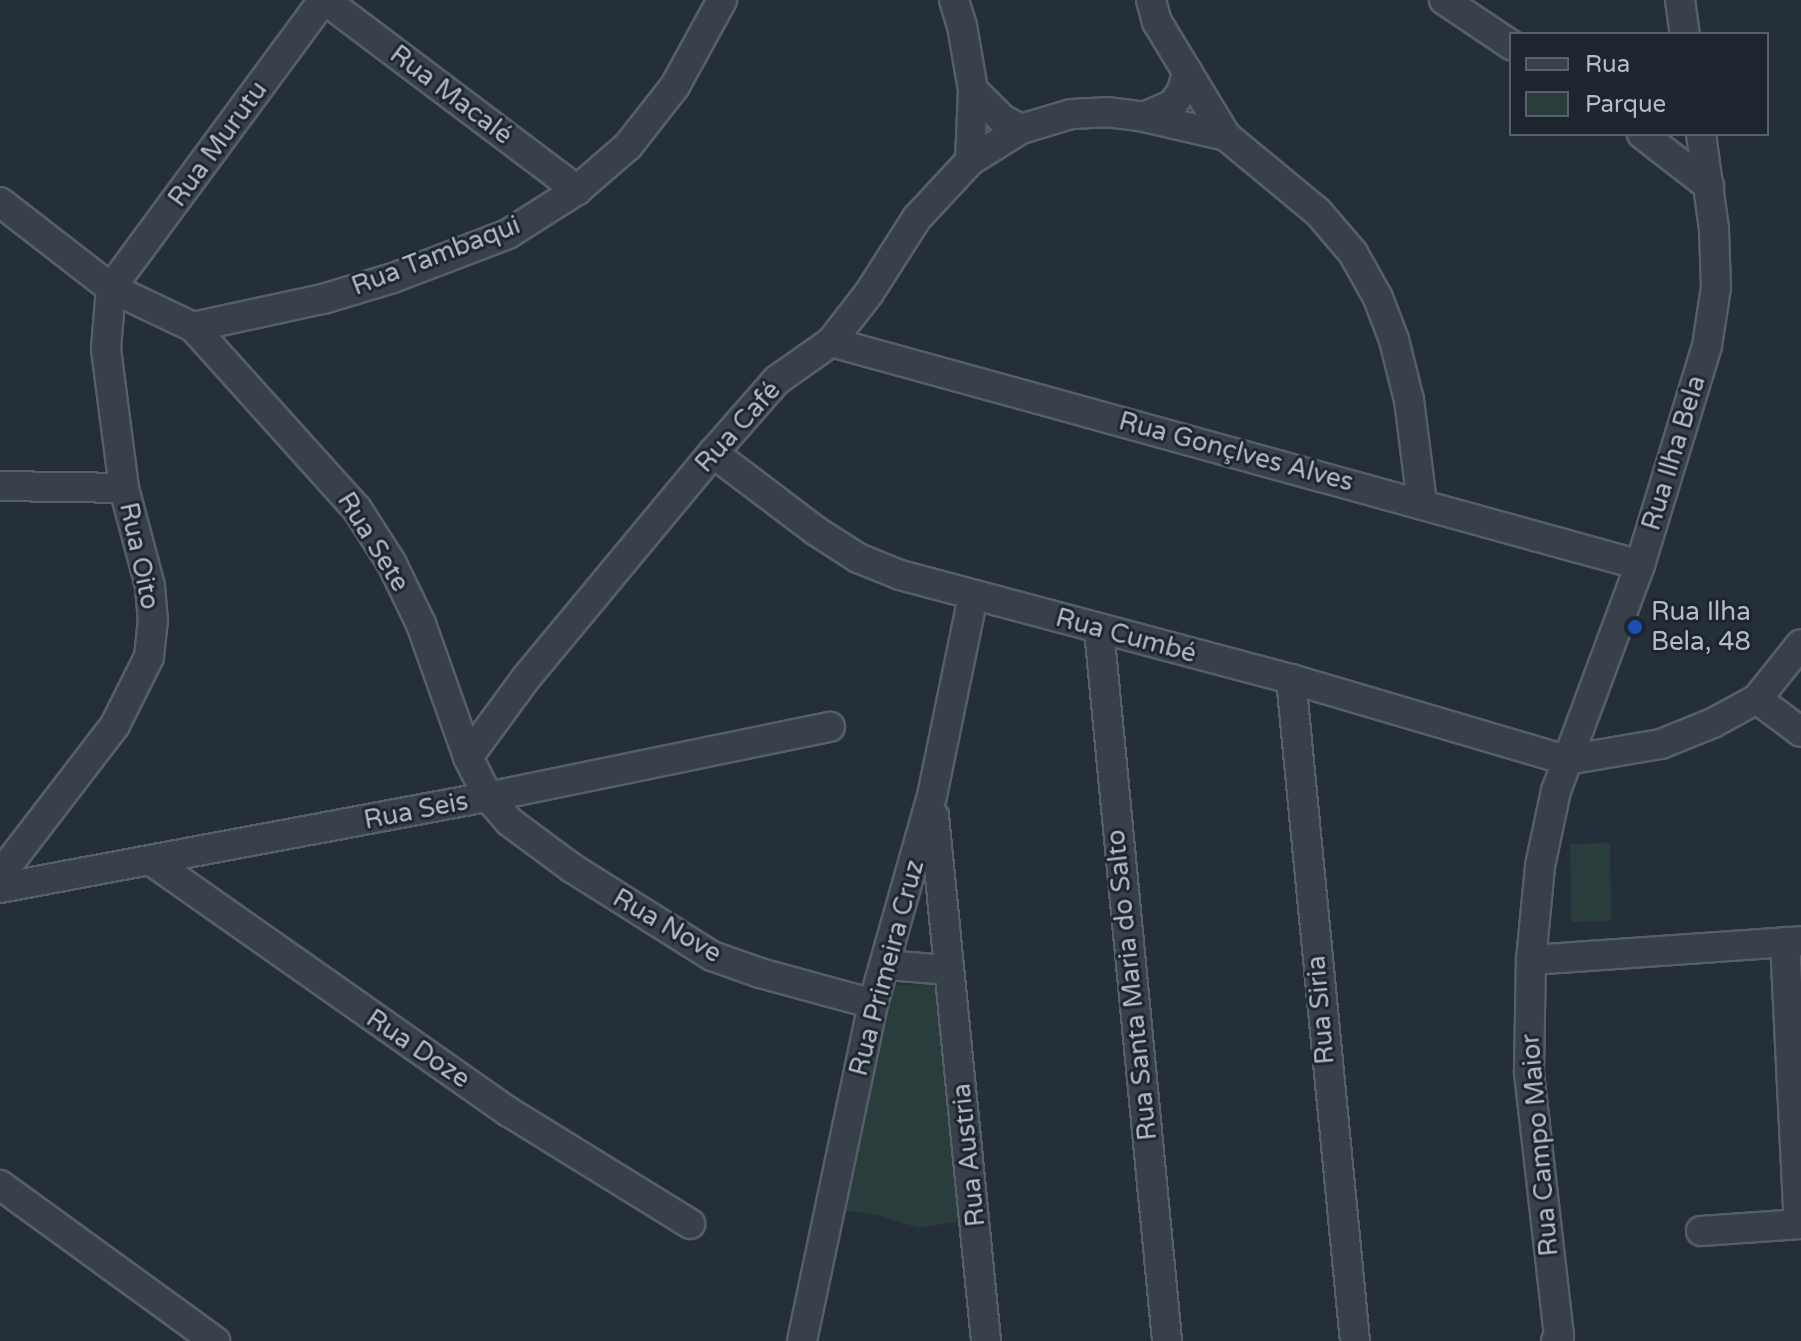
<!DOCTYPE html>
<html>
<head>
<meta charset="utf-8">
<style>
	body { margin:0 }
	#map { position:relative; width:1801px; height:1341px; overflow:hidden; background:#252f39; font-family:"Varela Round",sans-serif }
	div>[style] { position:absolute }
	.green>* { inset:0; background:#2a3d3c; transform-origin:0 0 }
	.roads { filter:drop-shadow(2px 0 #565f68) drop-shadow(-2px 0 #565f68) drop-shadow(0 2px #565f68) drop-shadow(0 -2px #565f68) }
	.minor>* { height:28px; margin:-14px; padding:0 14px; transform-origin:14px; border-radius:14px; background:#38414a }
	.dots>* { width:22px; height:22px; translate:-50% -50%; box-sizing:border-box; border:4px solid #1d262e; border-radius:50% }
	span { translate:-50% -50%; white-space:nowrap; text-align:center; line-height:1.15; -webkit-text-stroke:6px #1d262e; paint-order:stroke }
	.street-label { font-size:26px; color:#b4bcc5 }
	.poi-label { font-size:26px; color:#b4bcc5 }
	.left { translate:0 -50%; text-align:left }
	.legend { position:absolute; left:1509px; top:32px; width:260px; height:104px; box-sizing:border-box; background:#1d262e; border:2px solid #59626a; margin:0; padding:10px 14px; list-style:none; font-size:24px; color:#b4bcc5 }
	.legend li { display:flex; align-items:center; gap:16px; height:40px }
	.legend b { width:40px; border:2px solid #59626a }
</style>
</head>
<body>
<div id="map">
	<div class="green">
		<i style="left:1610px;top:843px;width:78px;height:40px;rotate:89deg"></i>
		<i style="clip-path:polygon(943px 984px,962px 1221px,919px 1228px,878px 1215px,841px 1210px,888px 985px)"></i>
	</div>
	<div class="roads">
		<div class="minor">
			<i style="left:325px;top:0;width:316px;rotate:37deg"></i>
			<i style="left:954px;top:0;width:27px;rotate:73deg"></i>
			<i style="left:962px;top:26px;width:65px;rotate:80.2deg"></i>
			<i style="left:973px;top:90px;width:71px;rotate:92.4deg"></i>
			<i style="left:1151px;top:0;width:23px;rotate:75deg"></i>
			<i style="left:1157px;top:22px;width:133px;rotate:58.8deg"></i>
			<i style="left:1226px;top:136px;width:119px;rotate:39.6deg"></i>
			<i style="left:1318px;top:212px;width:54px;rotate:49.5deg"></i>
			<i style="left:1353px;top:253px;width:51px;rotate:60.9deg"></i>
			<i style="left:1378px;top:298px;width:45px;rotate:69.1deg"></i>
			<i style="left:1394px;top:340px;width:62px;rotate:76deg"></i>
			<i style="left:1409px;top:400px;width:104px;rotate:82.8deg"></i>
			<i style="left:1444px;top:0;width:81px;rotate:33.9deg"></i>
			<i style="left:1680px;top:0;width:34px;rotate:82deg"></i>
			<i style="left:973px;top:90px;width:41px;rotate:45deg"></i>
			<i style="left:1002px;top:119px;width:21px;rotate:28deg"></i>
			<i style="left:1144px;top:117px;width:32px;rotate:-24deg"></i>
			<i style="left:1173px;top:104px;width:16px;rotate:-55deg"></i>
			<i style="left:1182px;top:91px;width:20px;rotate:-75deg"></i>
			<i style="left:1642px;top:134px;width:85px;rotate:37.8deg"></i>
			<i style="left:0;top:202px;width:140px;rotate:37.8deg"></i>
			<i style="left:111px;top:288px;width:91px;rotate:25.4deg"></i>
			<i style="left:193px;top:327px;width:245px;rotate:48deg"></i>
			<i style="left:357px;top:509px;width:65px;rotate:57.5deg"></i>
			<i style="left:392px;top:564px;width:67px;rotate:64.2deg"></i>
			<i style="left:421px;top:624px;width:141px;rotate:70.5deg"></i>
			<i style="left:468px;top:757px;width:45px;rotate:63.4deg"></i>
			<i style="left:488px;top:797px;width:33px;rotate:49deg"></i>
			<i style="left:510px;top:822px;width:77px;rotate:36.6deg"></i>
			<i style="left:572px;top:868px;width:165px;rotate:32.2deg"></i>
			<i style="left:712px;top:956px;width:51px;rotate:19.5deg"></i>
			<i style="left:760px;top:973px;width:117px;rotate:15.3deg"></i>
			<i style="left:193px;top:327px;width:133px;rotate:-12.2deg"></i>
			<i style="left:323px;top:299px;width:73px;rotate:-16.7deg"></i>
			<i style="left:393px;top:278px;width:123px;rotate:-20.9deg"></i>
			<i style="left:508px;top:234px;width:82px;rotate:-32.5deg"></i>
			<i style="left:577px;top:190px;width:67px;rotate:-40.8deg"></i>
			<i style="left:628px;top:146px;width:76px;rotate:-51.9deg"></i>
			<i style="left:675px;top:86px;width:98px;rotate:-61.3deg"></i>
			<i style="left:831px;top:342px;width:839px;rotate:15.41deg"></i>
			<i style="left:713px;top:453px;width:129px;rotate:37.1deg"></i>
			<i style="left:816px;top:531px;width:50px;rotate:32.7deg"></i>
			<i style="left:858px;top:558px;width:45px;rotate:22deg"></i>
			<i style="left:900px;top:575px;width:405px;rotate:14.9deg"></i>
			<i style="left:1291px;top:679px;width:288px;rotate:16.4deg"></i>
			<i style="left:1567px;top:760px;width:95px;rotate:-9.7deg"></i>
			<i style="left:1661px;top:744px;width:56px;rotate:-22deg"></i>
			<i style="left:1713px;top:723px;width:50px;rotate:-28.6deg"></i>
			<i style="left:1757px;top:699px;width:70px;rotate:-51.3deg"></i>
			<i style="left:0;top:486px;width:124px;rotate:0.9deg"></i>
			<i style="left:1099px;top:629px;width:715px;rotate:84.54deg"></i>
			<i style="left:1291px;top:679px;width:665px;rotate:84.48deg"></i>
			<i style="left:1757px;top:699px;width:55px;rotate:36.9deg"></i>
			<i style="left:468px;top:757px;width:98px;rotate:-53.7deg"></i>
			<i style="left:526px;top:678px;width:293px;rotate:-50.3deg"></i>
			<i style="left:713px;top:453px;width:97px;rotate:-48.8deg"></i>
			<i style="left:777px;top:380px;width:66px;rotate:-35.1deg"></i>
			<i style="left:831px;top:342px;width:62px;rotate:-52.2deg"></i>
			<i style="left:869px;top:293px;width:89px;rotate:-57.4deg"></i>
			<i style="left:917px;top:218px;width:78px;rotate:-47.1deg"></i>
			<i style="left:970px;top:161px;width:60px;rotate:-32.1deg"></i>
			<i style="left:1021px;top:129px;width:52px;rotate:-16.7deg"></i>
			<i style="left:1071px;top:114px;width:35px;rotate:-3deg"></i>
			<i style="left:1106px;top:112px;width:38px;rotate:7deg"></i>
			<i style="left:1144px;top:117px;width:84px;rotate:13deg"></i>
			<i style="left:934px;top:816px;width:528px;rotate:84.34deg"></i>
			<i style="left:153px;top:862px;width:435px;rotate:35.1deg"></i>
			<i style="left:509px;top:1112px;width:213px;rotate:31.7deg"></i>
			<i style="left:0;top:875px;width:189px;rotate:-52.5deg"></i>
			<i style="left:115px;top:725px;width:76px;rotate:-63.4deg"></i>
			<i style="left:149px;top:657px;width:36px;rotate:-84deg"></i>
			<i style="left:153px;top:621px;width:35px;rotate:-95deg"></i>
			<i style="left:150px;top:586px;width:101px;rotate:-104.9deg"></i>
			<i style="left:124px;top:488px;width:140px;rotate:-97.4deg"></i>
			<i style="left:106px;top:349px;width:61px;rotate:-85.3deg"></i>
			<i style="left:111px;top:288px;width:358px;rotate:-53.6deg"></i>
			<i style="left:0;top:888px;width:496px;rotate:-10.6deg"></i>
			<i style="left:488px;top:797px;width:349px;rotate:-11.6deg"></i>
			<i style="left:1785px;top:942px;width:282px;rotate:87.2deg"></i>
			<i style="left:1531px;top:960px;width:271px;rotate:-4deg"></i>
			<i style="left:886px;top:965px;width:62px;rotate:4.6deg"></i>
			<i style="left:0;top:1185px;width:266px;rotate:36deg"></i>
			<i style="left:1701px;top:1231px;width:100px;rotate:-4deg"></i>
			<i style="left:802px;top:1341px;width:344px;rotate:-78.1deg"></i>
			<i style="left:873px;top:1004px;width:216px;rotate:-74.2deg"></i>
			<i style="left:932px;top:796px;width:204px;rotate:-78.4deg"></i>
			<i style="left:1556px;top:1341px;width:6px;rotate:-59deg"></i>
			<i style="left:1559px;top:1336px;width:267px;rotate:-96.5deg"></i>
			<i style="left:1529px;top:1071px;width:111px;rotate:-89deg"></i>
			<i style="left:1531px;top:960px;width:94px;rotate:-84.5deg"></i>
			<i style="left:1540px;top:866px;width:77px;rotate:-78deg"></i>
			<i style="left:1556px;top:791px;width:241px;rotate:-69.6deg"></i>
			<i style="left:1640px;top:565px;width:229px;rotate:-73deg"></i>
			<i style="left:1707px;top:346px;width:60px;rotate:-81.3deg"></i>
			<i style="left:1716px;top:287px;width:58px;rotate:-92deg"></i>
			<i style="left:1714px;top:229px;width:96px;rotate:-97.8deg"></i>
		</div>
	</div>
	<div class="dots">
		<i style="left:1635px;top:627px;background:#1a4fb4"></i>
	</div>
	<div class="street-label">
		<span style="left:451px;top:95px;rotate:37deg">Rua Macalé</span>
		<span style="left:218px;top:144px;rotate:-54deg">Rua Murutu</span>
		<span style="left:436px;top:256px;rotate:-21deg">Rua Tambaqui</span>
		<span style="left:738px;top:427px;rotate:-48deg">Rua Café</span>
		<span style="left:1236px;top:452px;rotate:15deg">Rua Gonçlves Alves</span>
		<span style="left:1674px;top:453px;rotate:-73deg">Rua Ilha Bela</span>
		<span style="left:373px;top:542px;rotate:58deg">Rua Sete</span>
		<span style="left:139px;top:556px;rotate:78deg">Rua Oito</span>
		<span style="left:1126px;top:636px;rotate:15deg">Rua Cumbé</span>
		<span style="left:416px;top:811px;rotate:-11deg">Rua Seis</span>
		<span style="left:667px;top:926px;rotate:30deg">Rua Nove</span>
		<span style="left:887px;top:968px;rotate:-75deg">Rua Primeira Cruz</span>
		<span style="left:1132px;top:985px;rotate:-96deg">Rua Santa Maria do Salto</span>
		<span style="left:1321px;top:1010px;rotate:-95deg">Rua Siria</span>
		<span style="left:418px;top:1049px;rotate:34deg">Rua Doze</span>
		<span style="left:1540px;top:1145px;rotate:-95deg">Rua Campo Maior</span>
		<span style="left:969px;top:1155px;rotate:-96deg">Rua Austria</span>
	</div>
	<div class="poi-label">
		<span class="left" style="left:1651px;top:627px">Rua Ilha<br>Bela, 48</span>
	</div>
	<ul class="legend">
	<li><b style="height:10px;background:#38414a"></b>Rua</li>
	<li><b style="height:22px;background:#2a3d3c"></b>Parque</li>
	</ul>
</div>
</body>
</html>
